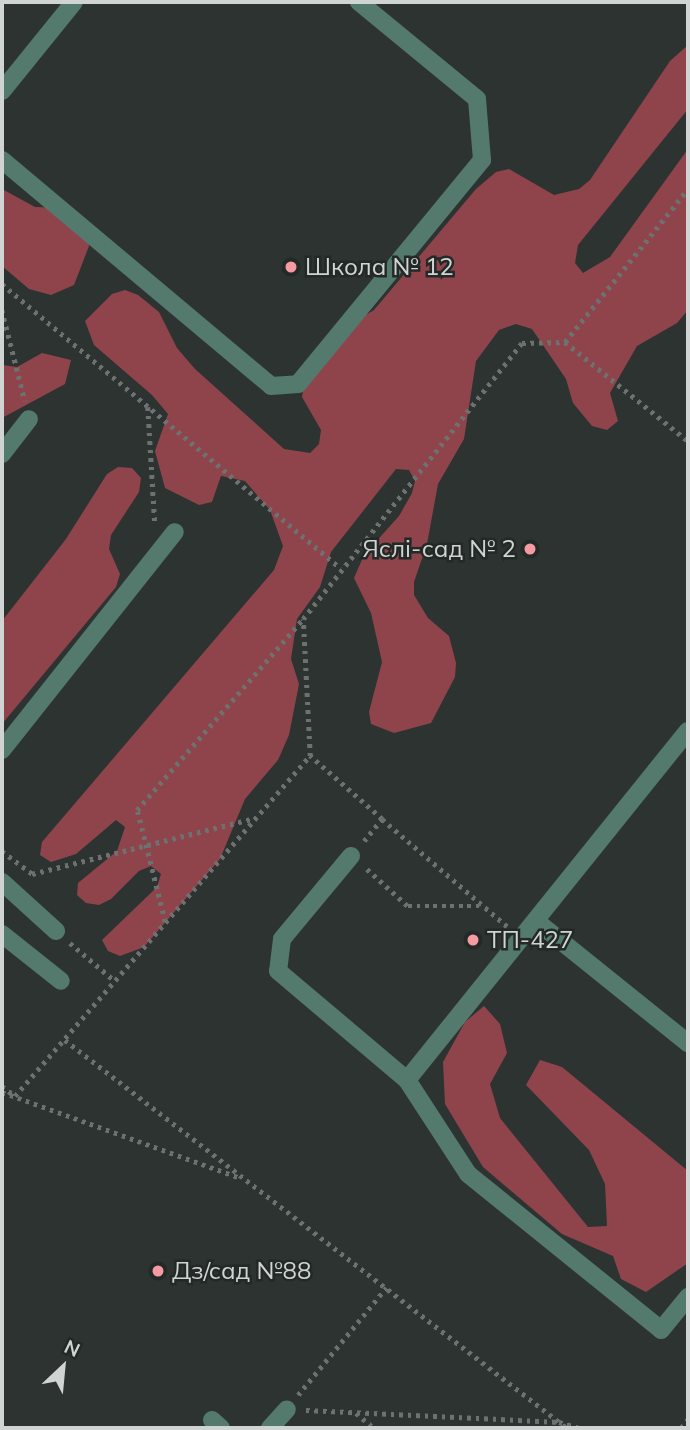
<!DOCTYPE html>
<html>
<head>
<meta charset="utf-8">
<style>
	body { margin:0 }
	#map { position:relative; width:690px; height:1430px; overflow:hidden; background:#2d3331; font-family:Mulish,sans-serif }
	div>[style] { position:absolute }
	.forest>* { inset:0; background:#8f444b }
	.path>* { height:4.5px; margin-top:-2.25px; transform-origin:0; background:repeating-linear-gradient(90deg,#6d7271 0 3.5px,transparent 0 8.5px) }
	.minor>* { height:18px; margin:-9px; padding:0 9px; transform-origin:9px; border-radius:9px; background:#54796d }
	.dots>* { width:19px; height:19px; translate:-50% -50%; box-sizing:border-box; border:4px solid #232927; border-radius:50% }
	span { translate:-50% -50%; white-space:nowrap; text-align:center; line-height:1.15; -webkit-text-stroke:5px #232927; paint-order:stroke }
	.poi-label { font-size:24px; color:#d0d4d3 }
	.left { translate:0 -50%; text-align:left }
	.right { translate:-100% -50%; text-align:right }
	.frame { position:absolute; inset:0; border:4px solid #d0d4d3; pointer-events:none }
	.north { position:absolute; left:28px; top:1332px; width:70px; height:70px; -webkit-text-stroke:5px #232927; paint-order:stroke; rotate:26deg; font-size:19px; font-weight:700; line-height:28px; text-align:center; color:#d0d4d3 }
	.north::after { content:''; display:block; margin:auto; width:24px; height:32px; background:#d0d4d3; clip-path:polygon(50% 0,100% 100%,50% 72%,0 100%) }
</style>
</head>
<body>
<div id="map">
	<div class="forest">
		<i style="clip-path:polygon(688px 45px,688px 109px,578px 245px,575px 263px,583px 273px,610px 257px,688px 149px,688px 310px,677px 323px,637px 346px,610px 393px,618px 421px,607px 430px,592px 426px,573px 403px,566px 379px,532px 329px,516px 324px,499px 330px,476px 361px,464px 439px,438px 484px,427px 544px,414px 582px,414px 595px,428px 618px,449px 636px,456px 663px,455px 677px,431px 723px,394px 733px,371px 724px,369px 712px,382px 662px,371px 613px,354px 578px,364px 555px,399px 516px,412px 493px,415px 481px,409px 470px,396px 469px,331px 552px,320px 587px,297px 619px,291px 659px,299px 684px,289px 735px,278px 760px,245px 799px,220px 859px,144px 947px,120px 956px,108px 951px,102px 940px,157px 887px,161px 874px,151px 866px,139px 871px,111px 899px,99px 905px,86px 903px,77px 895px,78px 883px,117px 851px,125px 827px,116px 820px,76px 854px,51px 862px,40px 855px,42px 842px,274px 570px,283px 546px,270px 510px,245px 481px,221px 476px,212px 502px,199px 505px,165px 488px,155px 451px,168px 414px,152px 395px,94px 345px,85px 321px,112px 294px,125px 290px,138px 295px,159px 312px,177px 348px,195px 369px,284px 449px,310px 453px,319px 444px,321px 430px,302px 397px,304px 384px,351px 324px,374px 310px,476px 189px,496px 172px,509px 169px,554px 195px,579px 189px,590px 180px,670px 61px)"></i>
		<i style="clip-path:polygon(2px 189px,35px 207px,64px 208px,88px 231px,89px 246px,74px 285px,51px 295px,29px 289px,2px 266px)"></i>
		<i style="clip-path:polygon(42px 353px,71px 360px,65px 384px,2px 418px,2px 365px,17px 367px)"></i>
		<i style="clip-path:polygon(118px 467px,132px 468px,141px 478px,139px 492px,111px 535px,109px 549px,120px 574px,116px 587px,2px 724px,2px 621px,66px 539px,107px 474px)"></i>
		<i style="clip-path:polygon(484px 1006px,500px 1024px,507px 1053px,490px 1084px,500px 1118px,588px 1227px,607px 1226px,605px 1184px,589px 1150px,526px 1085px,540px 1060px,562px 1067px,688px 1171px,688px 1263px,646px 1292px,621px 1279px,613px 1256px,562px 1234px,483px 1167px,445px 1104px,443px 1062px,465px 1022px)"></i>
	</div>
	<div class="path">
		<i style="left:2px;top:284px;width:442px;rotate:40deg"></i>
		<i style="left:2px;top:310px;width:94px;rotate:75.8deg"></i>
		<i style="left:565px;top:342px;width:158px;rotate:38.8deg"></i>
		<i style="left:148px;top:407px;width:117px;rotate:86.6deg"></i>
		<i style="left:382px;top:819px;width:165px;rotate:40.6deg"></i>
		<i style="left:364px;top:841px;width:28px;rotate:-51deg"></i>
		<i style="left:382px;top:819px;width:96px;rotate:-138.8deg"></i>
		<i style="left:310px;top:756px;width:137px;rotate:-92.9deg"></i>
		<i style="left:303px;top:619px;width:352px;rotate:-51.6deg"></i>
		<i style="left:522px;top:343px;width:43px;rotate:-1.3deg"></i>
		<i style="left:565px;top:342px;width:196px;rotate:-51.2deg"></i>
		<i style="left:2px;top:851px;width:38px;rotate:37deg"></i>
		<i style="left:32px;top:874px;width:230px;rotate:-14.1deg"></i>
		<i style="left:367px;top:869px;width:55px;rotate:42.1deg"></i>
		<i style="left:408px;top:906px;width:75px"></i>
		<i style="left:165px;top:922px;width:115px;rotate:-104deg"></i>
		<i style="left:137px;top:810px;width:253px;rotate:-49deg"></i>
		<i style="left:70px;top:943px;width:59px;rotate:40.2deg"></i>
		<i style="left:65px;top:1040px;width:634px;rotate:37.7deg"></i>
		<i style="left:2px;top:1086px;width:16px;rotate:38deg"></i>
		<i style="left:15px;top:1096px;width:450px;rotate:-49.1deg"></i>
		<i style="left:2px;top:1092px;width:254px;rotate:19.8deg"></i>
		<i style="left:298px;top:1395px;width:139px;rotate:-50.6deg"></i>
		<i style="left:306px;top:1410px;width:253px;rotate:2.7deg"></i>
		<i style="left:559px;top:1422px;width:22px;rotate:16deg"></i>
		<i style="left:356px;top:1413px;width:23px;rotate:40deg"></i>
		<i style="left:681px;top:1428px;width:11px;rotate:-52deg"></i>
	</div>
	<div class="minor">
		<i style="left:2px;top:91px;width:114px;rotate:-51deg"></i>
		<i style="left:2px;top:160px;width:351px;rotate:40deg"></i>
		<i style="left:271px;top:386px;width:27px;rotate:-4deg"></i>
		<i style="left:298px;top:384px;width:290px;rotate:-50.6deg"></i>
		<i style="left:482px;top:160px;width:61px;rotate:-94.7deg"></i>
		<i style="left:477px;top:99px;width:153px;rotate:-140.6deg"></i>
		<i style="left:2px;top:454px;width:44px;rotate:-52.4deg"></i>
		<i style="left:2px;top:750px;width:278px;rotate:-51.6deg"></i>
		<i style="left:351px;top:856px;width:108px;rotate:129.7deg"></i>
		<i style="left:282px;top:939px;width:32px;rotate:97deg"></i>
		<i style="left:278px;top:971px;width:169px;rotate:40.2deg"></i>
		<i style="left:407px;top:1080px;width:112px;rotate:57deg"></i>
		<i style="left:468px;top:1174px;width:248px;rotate:38.9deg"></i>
		<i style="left:661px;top:1330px;width:43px;rotate:-50.7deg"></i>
		<i style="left:2px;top:882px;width:73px;rotate:42.2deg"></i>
		<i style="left:536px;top:921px;width:195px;rotate:38.8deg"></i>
		<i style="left:2px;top:934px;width:75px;rotate:38.5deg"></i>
		<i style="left:407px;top:1080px;width:448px;rotate:-51.2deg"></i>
		<i style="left:212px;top:1420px;width:12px;rotate:42deg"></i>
		<i style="left:270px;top:1428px;width:25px;rotate:-48deg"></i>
	</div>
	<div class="dots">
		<i style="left:291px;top:267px;background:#f49aa0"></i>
		<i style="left:530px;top:549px;background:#f49aa0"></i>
		<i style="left:473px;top:940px;background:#f49aa0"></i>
		<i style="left:158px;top:1271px;background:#f49aa0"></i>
	</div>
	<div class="poi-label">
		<span class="left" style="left:305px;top:267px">Школа № 12</span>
		<span class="right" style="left:516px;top:549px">Яслі-сад № 2</span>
		<span class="left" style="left:487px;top:940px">ТП-427</span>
		<span class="left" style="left:172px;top:1271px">Дз/сад №88</span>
	</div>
	<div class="frame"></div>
	<div class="north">N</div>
</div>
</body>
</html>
